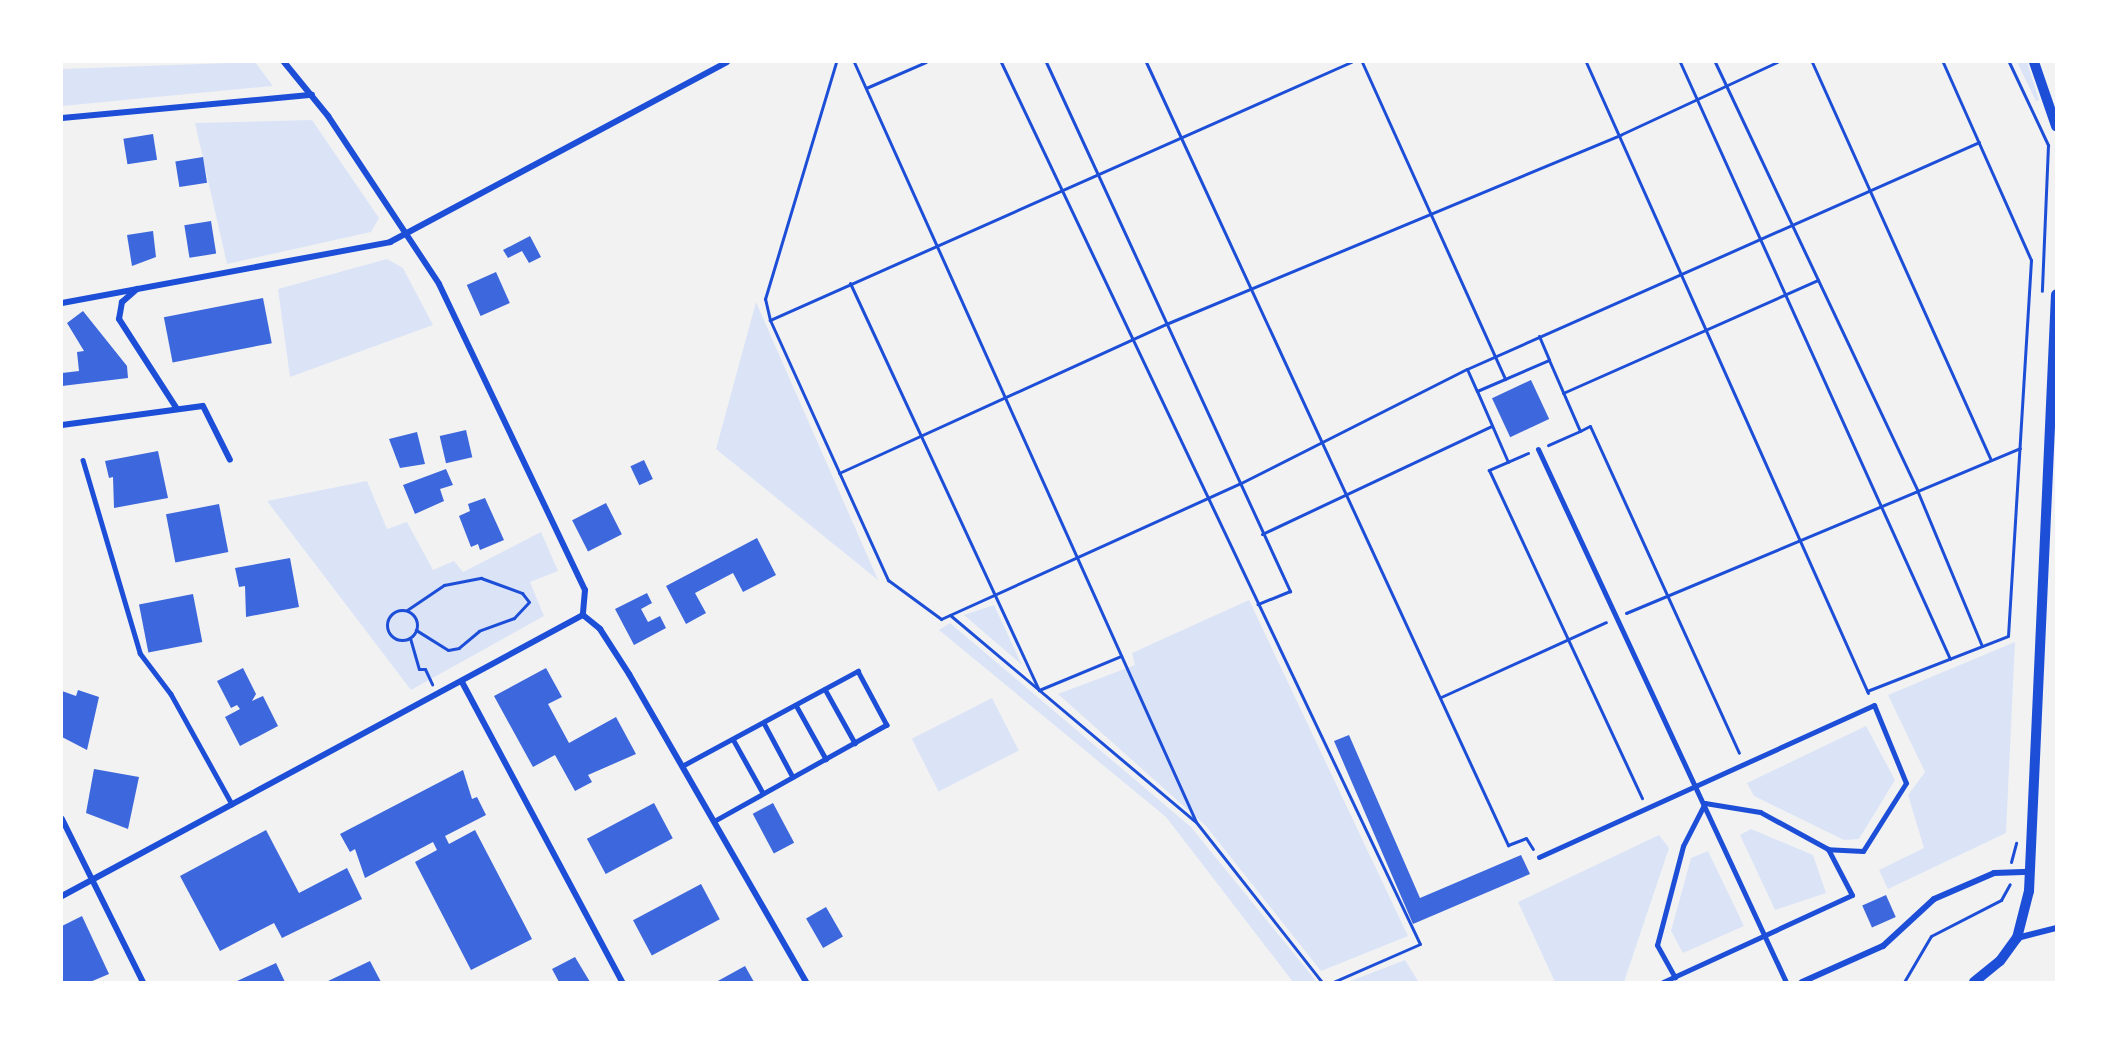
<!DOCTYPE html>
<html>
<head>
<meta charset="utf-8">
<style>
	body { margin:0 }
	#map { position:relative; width:2118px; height:1044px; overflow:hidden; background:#f2f2f2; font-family:"Sofia Sans Condensed",sans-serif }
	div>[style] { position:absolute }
	.green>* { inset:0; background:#dbe4f7; transform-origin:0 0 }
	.building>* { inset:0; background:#3d67dc; transform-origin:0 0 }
	.path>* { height:3px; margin:-1.5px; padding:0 1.5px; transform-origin:1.5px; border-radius:1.5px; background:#1d4ed8 }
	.path>.ring { margin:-1.5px; padding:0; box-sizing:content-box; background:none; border:3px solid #1d4ed8; border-radius:50% }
	.service>* { height:4.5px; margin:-2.25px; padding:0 2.25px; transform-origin:2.25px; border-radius:2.25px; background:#1d4ed8 }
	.pedestrian>* { height:5px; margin:-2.5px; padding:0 2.5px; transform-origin:2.5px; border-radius:2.5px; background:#1d4ed8 }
	.minor>* { height:6px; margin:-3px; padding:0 3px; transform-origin:3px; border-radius:3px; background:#1d4ed8 }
	.tertiary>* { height:10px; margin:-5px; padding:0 5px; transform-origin:5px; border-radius:5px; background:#1d4ed8 }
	span { translate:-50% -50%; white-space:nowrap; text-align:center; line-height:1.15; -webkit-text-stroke:4.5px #fff; paint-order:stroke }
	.frame { position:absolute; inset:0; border:63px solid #fff; pointer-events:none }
</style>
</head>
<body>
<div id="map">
	<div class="green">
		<i style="clip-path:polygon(255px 62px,273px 86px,62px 106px,62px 69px)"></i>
		<i style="clip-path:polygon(2017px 62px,2027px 62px,2039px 100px,2036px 101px)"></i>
		<i style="clip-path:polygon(312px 120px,379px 218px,371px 232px,227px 264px,195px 123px)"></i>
		<i style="clip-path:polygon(387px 259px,403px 268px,433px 325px,290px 377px,278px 289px)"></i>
		<i style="clip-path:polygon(756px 302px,878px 580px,716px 449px)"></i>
		<i style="clip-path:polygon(367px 481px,387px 529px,407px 522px,433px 570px,454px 561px,463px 572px,541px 532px,558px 571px,530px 582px,544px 616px,411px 690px,267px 501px)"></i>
		<i style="clip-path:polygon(1249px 600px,1408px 936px,1321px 971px,1206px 826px,1058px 694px,1135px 665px,1132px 653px)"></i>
		<i style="clip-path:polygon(994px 605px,1022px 665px,964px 615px)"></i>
		<i style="clip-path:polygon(950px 623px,1191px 827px,1317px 982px,1293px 982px,1166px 817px,939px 630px)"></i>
		<i style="clip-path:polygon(2015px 642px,2006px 833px,1888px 889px,1879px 870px,1924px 848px,1908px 795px,1925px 772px,1888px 695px)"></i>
		<i style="left:992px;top:698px;width:59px;height:90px;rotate:63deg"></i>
		<i style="clip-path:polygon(1866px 726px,1895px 780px,1859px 839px,1844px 840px,1754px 796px,1747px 783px)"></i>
		<i style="clip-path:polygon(1751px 829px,1813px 855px,1826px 893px,1775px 910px,1740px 835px)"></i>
		<i style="clip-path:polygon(1659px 835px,1669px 848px,1624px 982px,1555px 982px,1518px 902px)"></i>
		<i style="clip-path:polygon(1708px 851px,1744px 926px,1683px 953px,1671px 931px,1691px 858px)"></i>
		<i style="clip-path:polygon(1405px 960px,1418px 981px,1348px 982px)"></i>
	</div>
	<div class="building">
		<i style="left:153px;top:134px;width:26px;height:30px;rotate:81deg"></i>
		<i style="left:203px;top:157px;width:26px;height:28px;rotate:81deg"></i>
		<i style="left:211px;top:221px;width:33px;height:27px;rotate:81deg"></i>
		<i style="clip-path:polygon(153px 231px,156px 257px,132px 266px,127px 235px)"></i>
		<i style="clip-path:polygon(530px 236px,541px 257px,529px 263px,522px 251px,508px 258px,503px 250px)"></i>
		<i style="left:496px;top:272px;width:34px;height:32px;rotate:66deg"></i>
		<i style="left:263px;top:298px;width:46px;height:101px;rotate:79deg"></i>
		<i style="clip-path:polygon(83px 311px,127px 366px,128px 378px,62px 386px,62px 373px,79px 371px,77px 352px,84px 351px,67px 323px)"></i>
		<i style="left:1531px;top:380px;width:43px;height:43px;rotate:65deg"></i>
		<i style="left:466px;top:430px;width:28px;height:27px;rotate:77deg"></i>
		<i style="clip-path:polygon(417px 432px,425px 464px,400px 468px,389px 439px)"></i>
		<i style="clip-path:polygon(158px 451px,168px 498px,114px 508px,113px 477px,109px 478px,105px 461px)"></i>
		<i style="left:644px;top:460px;width:21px;height:15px;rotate:65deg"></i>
		<i style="clip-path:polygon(446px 469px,453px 485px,440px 489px,444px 501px,415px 514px,403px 485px)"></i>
		<i style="clip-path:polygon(485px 498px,504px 540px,480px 550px,478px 544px,471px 547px,459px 516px,470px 511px,468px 504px)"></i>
		<i style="left:606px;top:503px;width:35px;height:38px;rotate:63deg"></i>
		<i style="left:219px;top:504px;width:49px;height:54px;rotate:79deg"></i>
		<i style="clip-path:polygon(757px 538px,776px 575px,743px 592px,733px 573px,695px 593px,706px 613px,686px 624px,666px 586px)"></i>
		<i style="clip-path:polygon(290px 558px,299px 607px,246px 617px,245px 586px,239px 587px,235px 568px)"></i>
		<i style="clip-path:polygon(647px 593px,652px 603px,641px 609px,648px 622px,660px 616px,666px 628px,634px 645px,615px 609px)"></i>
		<i style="left:193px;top:594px;width:49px;height:55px;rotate:79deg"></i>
		<i style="clip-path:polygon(243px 668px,256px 694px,252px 701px,263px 696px,278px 726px,240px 746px,225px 717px,240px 709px,237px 705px,231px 708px,217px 681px)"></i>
		<i style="clip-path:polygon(546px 668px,562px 697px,548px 704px,569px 743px,616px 717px,636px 754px,588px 775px,592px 782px,575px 791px,555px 755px,533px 767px,494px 696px)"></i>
		<i style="clip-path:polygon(78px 690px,99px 697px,87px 750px,62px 737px,62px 691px,76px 696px)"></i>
		<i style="clip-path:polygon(1349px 735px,1420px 898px,1521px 855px,1530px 874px,1413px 924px,1334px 741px)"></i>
		<i style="clip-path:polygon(94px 769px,139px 777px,128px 829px,86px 813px)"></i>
		<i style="clip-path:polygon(463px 770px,472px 799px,477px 797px,486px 815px,445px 836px,449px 844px,475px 830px,532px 939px,471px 970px,415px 862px,437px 850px,433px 842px,365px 878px,355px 849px,350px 852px,340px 834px)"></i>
		<i style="left:654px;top:803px;width:40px;height:76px;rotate:62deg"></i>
		<i style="left:773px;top:803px;width:45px;height:23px;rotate:62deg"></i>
		<i style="clip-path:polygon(266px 830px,299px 893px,347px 868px,362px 899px,282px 938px,274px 923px,220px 951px,180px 876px)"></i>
		<i style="left:701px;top:884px;width:40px;height:77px;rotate:62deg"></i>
		<i style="left:1886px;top:895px;width:24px;height:26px;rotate:66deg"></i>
		<i style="left:826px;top:907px;width:34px;height:23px;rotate:60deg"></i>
		<i style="clip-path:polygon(82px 916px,109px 974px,90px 982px,62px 982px,62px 926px)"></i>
		<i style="clip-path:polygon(575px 957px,590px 982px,559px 982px,552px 969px)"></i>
		<i style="clip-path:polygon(370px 961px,381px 982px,326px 982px)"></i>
		<i style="clip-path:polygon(276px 963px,285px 982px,235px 982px)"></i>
		<i style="clip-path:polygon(745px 966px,754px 982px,716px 982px)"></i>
	</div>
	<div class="path">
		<i style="left:854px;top:62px;width:833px;rotate:65.77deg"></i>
		<i style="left:1196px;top:822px;width:204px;rotate:51.8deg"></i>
		<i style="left:1001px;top:62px;width:976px;rotate:64.59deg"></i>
		<i style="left:1420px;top:944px;width:95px;rotate:156.4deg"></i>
		<i style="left:1046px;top:62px;width:583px;rotate:65.24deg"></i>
		<i style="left:1290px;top:591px;width:35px;rotate:158deg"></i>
		<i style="left:1146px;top:62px;width:863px;rotate:65.19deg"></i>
		<i style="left:1508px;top:845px;width:19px;rotate:-21deg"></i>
		<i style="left:1526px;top:838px;width:13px;rotate:58deg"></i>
		<i style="left:1351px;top:62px;width:636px;rotate:156.06deg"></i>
		<i style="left:770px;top:320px;width:286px;rotate:65.6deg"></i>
		<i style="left:888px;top:580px;width:66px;rotate:36.3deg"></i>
		<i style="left:941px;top:619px;width:327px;rotate:-24.4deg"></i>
		<i style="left:1239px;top:484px;width:255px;rotate:-26.8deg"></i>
		<i style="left:1467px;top:369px;width:24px;rotate:66deg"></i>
		<i style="left:1362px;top:62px;width:348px;rotate:65.7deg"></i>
		<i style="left:1586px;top:62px;width:691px;rotate:65.92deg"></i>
		<i style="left:1680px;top:62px;width:655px;rotate:65.66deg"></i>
		<i style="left:1715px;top:62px;width:473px;rotate:64.7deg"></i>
		<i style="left:1917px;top:490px;width:169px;rotate:67.4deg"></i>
		<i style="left:1812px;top:62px;width:436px;rotate:65.8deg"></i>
		<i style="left:2009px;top:62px;width:92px;rotate:64.8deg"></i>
		<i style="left:2048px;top:145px;width:146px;rotate:92.4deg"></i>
		<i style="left:866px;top:88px;width:65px;rotate:-23.4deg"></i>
		<i style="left:1622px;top:134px;width:171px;rotate:-24.9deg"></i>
		<i style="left:850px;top:283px;width:449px;rotate:65.1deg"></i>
		<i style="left:1039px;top:690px;width:89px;rotate:-22.5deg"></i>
		<i style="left:770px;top:320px;width:22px;rotate:-103deg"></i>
		<i style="left:765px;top:299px;width:247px;rotate:-73.3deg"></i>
		<i style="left:1539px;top:336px;width:26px;rotate:67deg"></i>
		<i style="left:1467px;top:369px;width:560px;rotate:-23.91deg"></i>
		<i style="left:1563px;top:393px;width:279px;rotate:-23.9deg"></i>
		<i style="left:1580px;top:431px;width:11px;rotate:-27deg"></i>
		<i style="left:1590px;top:426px;width:359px;rotate:65.5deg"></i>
		<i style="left:1528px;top:453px;width:43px;rotate:156.4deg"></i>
		<i style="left:1489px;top:470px;width:362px;rotate:65deg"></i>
		<i style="left:1508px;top:462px;width:77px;rotate:-113.6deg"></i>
		<i style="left:1477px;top:391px;width:78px;rotate:-23.3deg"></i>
		<i style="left:1549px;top:360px;width:77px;rotate:66.4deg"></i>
		<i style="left:1580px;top:431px;width:35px;rotate:156deg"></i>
		<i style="left:839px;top:473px;width:359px;rotate:-24.5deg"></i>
		<i style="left:1166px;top:324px;width:493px;rotate:-22.6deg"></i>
		<i style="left:1262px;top:534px;width:254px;rotate:-25.2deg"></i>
		<i class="ring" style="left:387px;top:610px;width:27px;height:27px"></i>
		<i style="left:407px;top:610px;width:45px;rotate:-34deg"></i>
		<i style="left:444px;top:585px;width:38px;rotate:-11deg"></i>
		<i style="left:481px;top:578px;width:44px;rotate:20.1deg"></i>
		<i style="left:522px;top:593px;width:11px;rotate:52deg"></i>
		<i style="left:529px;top:602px;width:22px;rotate:133deg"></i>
		<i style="left:514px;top:618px;width:37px;rotate:160deg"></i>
		<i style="left:479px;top:631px;width:26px;rotate:140deg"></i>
		<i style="left:459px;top:648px;width:11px;rotate:170deg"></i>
		<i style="left:448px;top:650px;width:38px;rotate:-148deg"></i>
		<i style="left:1626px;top:613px;width:427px;rotate:-22.7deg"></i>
		<i style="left:950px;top:615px;width:320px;rotate:40.1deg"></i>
		<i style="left:410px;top:638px;width:32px;rotate:74deg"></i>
		<i style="left:419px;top:669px;width:6px"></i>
		<i style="left:425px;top:669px;width:17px;rotate:65deg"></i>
		<i style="left:1867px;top:691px;width:151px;rotate:-21.3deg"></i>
		<i style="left:2008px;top:636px;width:377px;rotate:-86.5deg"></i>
		<i style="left:2031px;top:260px;width:217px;rotate:-114deg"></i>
		<i style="left:1441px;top:697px;width:181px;rotate:-24.4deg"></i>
		<i style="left:2011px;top:862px;width:20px;rotate:-75deg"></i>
		<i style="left:1904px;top:982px;width:53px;rotate:-59.6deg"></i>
		<i style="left:1931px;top:936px;width:79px;rotate:-27.2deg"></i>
		<i style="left:2001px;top:900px;width:18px;rotate:-61deg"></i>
	</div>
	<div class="service">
		<i style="left:83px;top:460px;width:201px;rotate:73.5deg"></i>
		<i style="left:140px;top:653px;width:51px;rotate:52.9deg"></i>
		<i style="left:171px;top:694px;width:126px;rotate:61deg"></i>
		<i style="left:825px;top:689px;width:62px;rotate:60.9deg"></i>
		<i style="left:796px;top:705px;width:62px;rotate:60.9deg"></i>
		<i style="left:764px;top:723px;width:61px;rotate:61.8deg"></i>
		<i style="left:733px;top:739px;width:62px;rotate:60.9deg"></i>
		<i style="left:682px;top:766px;width:200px;rotate:-28.4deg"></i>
		<i style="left:858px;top:671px;width:61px;rotate:61.8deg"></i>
		<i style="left:887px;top:725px;width:197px;rotate:150.8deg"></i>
	</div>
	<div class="pedestrian">
		<i style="left:1538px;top:449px;width:588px;rotate:65.05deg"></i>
		<i style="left:1539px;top:857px;width:368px;rotate:-24.4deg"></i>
		<i style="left:1874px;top:705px;width:84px;rotate:67.7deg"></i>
		<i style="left:1906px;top:783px;width:80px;rotate:122.3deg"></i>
		<i style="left:1863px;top:851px;width:35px;rotate:-177deg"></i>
		<i style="left:1663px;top:982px;width:208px;rotate:-24.7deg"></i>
		<i style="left:1852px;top:895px;width:52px;rotate:-117.6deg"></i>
		<i style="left:1828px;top:849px;width:77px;rotate:-151.4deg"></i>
		<i style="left:1760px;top:812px;width:56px;rotate:-170.7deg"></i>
		<i style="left:1705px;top:803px;width:48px;rotate:117.1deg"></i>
		<i style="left:1683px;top:846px;width:102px;rotate:104.7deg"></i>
		<i style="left:1657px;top:945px;width:37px;rotate:61deg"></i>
	</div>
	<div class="minor">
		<i style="left:284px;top:62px;width:70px;rotate:50.8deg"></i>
		<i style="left:328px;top:116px;width:201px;rotate:56.5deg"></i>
		<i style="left:439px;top:284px;width:339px;rotate:64.5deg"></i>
		<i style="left:585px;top:590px;width:25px;rotate:95deg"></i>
		<i style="left:62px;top:118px;width:251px;rotate:-5.3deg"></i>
		<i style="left:137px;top:289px;width:20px;rotate:139deg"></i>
		<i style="left:122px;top:302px;width:17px;rotate:100deg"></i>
		<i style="left:119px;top:319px;width:107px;rotate:57.2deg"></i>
		<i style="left:62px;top:303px;width:334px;rotate:-10.5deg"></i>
		<i style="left:390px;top:242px;width:382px;rotate:-28.1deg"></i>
		<i style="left:62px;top:425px;width:142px;rotate:-7.7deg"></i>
		<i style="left:203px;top:406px;width:60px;rotate:63.4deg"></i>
		<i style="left:583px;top:615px;width:22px;rotate:39deg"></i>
		<i style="left:600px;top:629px;width:54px;rotate:57.2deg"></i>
		<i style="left:629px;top:674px;width:355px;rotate:60.1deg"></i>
		<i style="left:462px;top:682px;width:340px;rotate:61.9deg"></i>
		<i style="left:62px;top:819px;width:182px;rotate:63.6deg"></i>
		<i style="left:62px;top:896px;width:592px;rotate:-28.34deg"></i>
		<i style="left:2017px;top:938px;width:40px;rotate:-14.4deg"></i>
		<i style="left:1802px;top:982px;width:89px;rotate:-24deg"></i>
		<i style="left:1883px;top:946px;width:69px;rotate:-42.7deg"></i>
		<i style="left:1934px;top:899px;width:65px;rotate:-23.4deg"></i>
		<i style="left:1994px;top:873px;width:36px;rotate:-2deg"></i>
	</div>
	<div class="tertiary">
		<i style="left:2034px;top:62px;width:68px;rotate:71deg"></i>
		<i style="left:1974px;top:982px;width:33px;rotate:-39deg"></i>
		<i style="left:2000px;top:961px;width:29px;rotate:-54deg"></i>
		<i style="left:2017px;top:938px;width:49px;rotate:-75.7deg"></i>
		<i style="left:2029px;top:891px;width:597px;rotate:-87.41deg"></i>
	</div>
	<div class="frame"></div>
</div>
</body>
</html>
